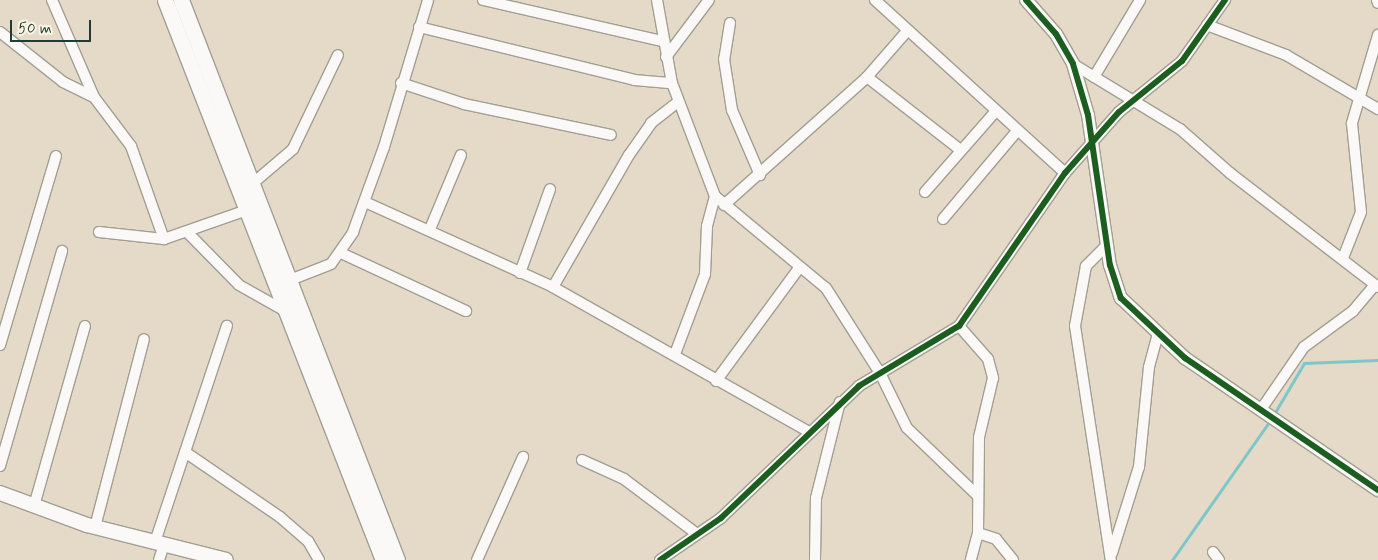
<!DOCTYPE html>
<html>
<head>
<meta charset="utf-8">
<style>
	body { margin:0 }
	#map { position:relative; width:1378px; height:560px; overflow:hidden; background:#e4dac7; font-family:Mynerve,sans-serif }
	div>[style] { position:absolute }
	.stream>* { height:3px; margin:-1.5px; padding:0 1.5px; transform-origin:1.5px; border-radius:1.5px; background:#7dc7c8 }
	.roads { filter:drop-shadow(1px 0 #a19f93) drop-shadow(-1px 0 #a19f93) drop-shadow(0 1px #a19f93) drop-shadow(0 -1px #a19f93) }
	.minor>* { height:10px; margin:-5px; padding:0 5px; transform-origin:5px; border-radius:5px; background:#fbf9f7 }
	.tertiary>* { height:12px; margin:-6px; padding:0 6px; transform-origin:6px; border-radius:6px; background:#fbf9f7 }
	.secondary>* { height:14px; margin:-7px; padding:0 7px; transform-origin:7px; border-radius:7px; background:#fbf9f7 }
	.primary>* { height:15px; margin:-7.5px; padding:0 7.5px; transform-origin:7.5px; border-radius:7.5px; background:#fbf9f7 }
	.cycleway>* { height:6px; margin:-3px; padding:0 3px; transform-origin:3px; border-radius:3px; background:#1b5e20 }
	span { translate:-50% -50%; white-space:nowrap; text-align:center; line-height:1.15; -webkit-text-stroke:4px #fcf5e5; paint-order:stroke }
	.scale { position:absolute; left:10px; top:20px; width:81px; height:22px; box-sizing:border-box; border:2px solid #1f3d34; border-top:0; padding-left:6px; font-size:15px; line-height:18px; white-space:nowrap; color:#1f3d34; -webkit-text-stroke:4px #fcf5e5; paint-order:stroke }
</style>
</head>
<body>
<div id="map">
	<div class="stream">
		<i style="left:1274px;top:414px;width:59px;rotate:-59.5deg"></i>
		<i style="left:1304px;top:363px;width:74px;rotate:-2.3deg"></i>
		<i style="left:1172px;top:560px;width:172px;rotate:-54.9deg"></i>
	</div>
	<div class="roads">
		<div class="minor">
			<i style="left:52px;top:0;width:106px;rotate:66.6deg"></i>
			<i style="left:94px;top:97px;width:61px;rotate:52.9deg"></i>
			<i style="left:131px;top:146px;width:99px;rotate:70.5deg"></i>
			<i style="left:483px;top:0;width:184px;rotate:12.9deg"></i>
			<i style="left:657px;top:0;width:84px;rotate:79.8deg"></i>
			<i style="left:672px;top:83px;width:121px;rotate:69.2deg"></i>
			<i style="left:715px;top:196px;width:144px;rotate:39.7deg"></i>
			<i style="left:826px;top:288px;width:101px;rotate:57.6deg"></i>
			<i style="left:880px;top:373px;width:61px;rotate:63.9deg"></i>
			<i style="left:907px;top:428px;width:97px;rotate:43.7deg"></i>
			<i style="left:875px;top:0;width:257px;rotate:42.3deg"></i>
			<i style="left:1377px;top:0;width:3px;rotate:72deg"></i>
			<i style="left:730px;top:23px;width:36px;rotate:99deg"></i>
			<i style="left:724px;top:59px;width:52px;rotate:81.1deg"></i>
			<i style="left:732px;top:110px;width:71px;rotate:66.7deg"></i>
			<i style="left:1207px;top:25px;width:85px;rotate:20.8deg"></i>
			<i style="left:1286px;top:55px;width:107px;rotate:30.4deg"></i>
			<i style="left:419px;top:27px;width:221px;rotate:13.8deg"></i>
			<i style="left:634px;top:80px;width:38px;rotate:5deg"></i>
			<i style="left:0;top:32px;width:80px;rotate:38.4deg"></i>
			<i style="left:63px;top:82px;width:34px;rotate:26deg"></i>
			<i style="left:666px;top:57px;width:71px;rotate:-53deg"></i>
			<i style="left:1073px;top:64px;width:125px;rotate:31.3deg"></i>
			<i style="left:1180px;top:129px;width:67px;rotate:41.3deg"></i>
			<i style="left:1230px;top:173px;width:187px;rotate:37.6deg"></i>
			<i style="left:867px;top:77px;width:117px;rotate:38deg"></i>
			<i style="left:1094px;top:77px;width:90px;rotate:-59.1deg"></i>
			<i style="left:401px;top:83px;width:66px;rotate:18.4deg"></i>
			<i style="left:464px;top:104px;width:150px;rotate:11.9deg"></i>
			<i style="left:252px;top:184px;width:54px;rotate:-40.5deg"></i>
			<i style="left:293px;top:149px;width:104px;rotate:-64.4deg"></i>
			<i style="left:925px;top:192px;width:106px;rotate:-48.8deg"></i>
			<i style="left:365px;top:202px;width:206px;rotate:24.3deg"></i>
			<i style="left:553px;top:287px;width:294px;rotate:29.5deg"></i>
			<i style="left:724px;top:205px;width:192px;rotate:-41.8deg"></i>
			<i style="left:867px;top:77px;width:62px;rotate:-48.9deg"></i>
			<i style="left:943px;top:219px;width:115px;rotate:-49.9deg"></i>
			<i style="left:430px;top:229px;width:80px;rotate:-67.3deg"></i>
			<i style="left:99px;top:232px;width:65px;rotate:6.1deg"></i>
			<i style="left:164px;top:239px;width:94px;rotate:-19.2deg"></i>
			<i style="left:187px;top:232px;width:74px;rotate:45.5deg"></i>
			<i style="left:239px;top:285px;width:55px;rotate:29.4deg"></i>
			<i style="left:1107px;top:245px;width:30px;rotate:135deg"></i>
			<i style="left:1086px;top:266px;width:61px;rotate:100.4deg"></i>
			<i style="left:1075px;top:326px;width:237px;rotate:81.3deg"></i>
			<i style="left:341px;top:253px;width:138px;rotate:24.9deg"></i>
			<i style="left:1343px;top:258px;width:49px;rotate:-68.6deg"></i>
			<i style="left:1361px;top:212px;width:89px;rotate:-95.8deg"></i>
			<i style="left:1352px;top:123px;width:92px;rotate:-73.5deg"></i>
			<i style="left:520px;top:273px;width:89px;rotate:-70.3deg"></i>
			<i style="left:290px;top:280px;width:44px;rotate:-21.3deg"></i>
			<i style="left:331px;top:264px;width:39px;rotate:-55deg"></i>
			<i style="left:353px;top:232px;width:90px;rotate:-70deg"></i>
			<i style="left:384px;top:147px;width:153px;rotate:-73.3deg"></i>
			<i style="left:553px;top:287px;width:152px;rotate:-60.1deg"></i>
			<i style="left:629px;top:155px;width:39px;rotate:-55deg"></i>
			<i style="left:651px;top:123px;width:34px;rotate:-38deg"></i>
			<i style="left:959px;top:326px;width:44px;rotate:48.7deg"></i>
			<i style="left:988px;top:359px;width:20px;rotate:75deg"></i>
			<i style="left:993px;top:378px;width:61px;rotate:103.3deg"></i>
			<i style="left:979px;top:437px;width:96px;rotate:90.6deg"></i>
			<i style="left:978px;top:533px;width:28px;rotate:105deg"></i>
			<i style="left:0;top:345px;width:197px;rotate:-73.5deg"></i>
			<i style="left:675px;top:354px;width:85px;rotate:-69.4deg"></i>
			<i style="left:705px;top:274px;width:48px;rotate:-87.6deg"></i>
			<i style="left:707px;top:226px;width:31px;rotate:-75deg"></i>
			<i style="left:716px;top:381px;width:140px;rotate:-53.7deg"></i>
			<i style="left:1262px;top:408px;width:74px;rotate:-55.5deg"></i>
			<i style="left:1304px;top:347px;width:61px;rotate:-36.3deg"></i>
			<i style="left:1353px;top:311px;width:34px;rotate:-50deg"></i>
			<i style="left:185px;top:452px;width:115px;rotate:34.4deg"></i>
			<i style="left:280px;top:517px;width:37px;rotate:41deg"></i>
			<i style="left:308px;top:541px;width:22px;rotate:60deg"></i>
			<i style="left:582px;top:460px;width:46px;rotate:24.3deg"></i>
			<i style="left:624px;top:479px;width:91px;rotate:37deg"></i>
			<i style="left:0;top:466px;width:224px;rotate:-73.9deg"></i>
			<i style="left:34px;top:506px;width:187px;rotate:-74.2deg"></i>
			<i style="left:95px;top:527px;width:194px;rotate:-75.4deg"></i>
			<i style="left:978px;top:533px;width:19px;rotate:18deg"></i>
			<i style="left:996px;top:539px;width:27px;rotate:51deg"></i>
			<i style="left:155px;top:542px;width:228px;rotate:-71.6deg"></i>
			<i style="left:1213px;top:552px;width:10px;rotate:53deg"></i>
			<i style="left:1112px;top:553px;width:90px;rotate:-72.6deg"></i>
			<i style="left:1139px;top:467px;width:100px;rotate:-84.3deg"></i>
			<i style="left:1149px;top:367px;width:35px;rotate:-75deg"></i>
			<i style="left:159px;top:560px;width:16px;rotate:-72deg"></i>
			<i style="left:477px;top:560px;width:113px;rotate:-65.9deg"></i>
			<i style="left:660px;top:560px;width:74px;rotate:-34.5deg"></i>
			<i style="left:721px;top:518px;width:191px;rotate:-43.7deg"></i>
			<i style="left:859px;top:386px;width:117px;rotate:-31deg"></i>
			<i style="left:959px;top:326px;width:186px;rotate:-55.3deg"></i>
			<i style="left:1065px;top:173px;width:81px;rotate:-48.5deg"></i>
			<i style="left:1119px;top:112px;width:81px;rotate:-39deg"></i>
			<i style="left:1182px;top:61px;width:75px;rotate:-54.8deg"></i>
			<i style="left:815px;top:560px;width:62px;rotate:-89.1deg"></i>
			<i style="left:816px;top:498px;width:99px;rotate:-76deg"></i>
		</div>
		<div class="tertiary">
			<i style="left:1026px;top:0;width:45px;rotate:48.6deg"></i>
			<i style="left:1056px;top:34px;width:34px;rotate:60deg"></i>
			<i style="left:1073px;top:64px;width:53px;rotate:73.6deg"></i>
			<i style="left:1088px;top:115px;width:152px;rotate:81.7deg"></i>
			<i style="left:1110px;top:265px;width:35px;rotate:72deg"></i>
			<i style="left:1121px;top:298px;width:88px;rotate:43.2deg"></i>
			<i style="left:1185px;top:358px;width:234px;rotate:34.4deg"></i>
		</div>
		<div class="secondary">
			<i style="left:0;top:493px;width:93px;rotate:20.2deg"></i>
			<i style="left:87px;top:525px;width:143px;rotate:14.1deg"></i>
		</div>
		<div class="primary">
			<i style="left:165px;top:0;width:601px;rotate:68.73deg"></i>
			<i style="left:181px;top:0;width:600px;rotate:68.91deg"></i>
		</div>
	</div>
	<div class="cycleway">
		<i style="left:1026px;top:0;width:45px;rotate:48.6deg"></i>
		<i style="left:1056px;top:34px;width:34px;rotate:60deg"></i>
		<i style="left:1073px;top:64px;width:53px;rotate:73.6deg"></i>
		<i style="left:1088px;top:115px;width:152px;rotate:81.7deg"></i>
		<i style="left:1110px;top:265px;width:35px;rotate:72deg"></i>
		<i style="left:1121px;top:298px;width:88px;rotate:43.2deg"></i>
		<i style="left:1185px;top:358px;width:234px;rotate:34.4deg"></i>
		<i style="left:660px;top:560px;width:74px;rotate:-34.5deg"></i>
		<i style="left:721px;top:518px;width:191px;rotate:-43.7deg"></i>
		<i style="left:859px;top:386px;width:117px;rotate:-31deg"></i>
		<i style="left:959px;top:326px;width:186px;rotate:-55.3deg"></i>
		<i style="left:1065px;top:173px;width:81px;rotate:-48.5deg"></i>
		<i style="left:1119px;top:112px;width:81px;rotate:-39deg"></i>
		<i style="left:1182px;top:61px;width:75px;rotate:-54.8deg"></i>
	</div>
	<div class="scale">50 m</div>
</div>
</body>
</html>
